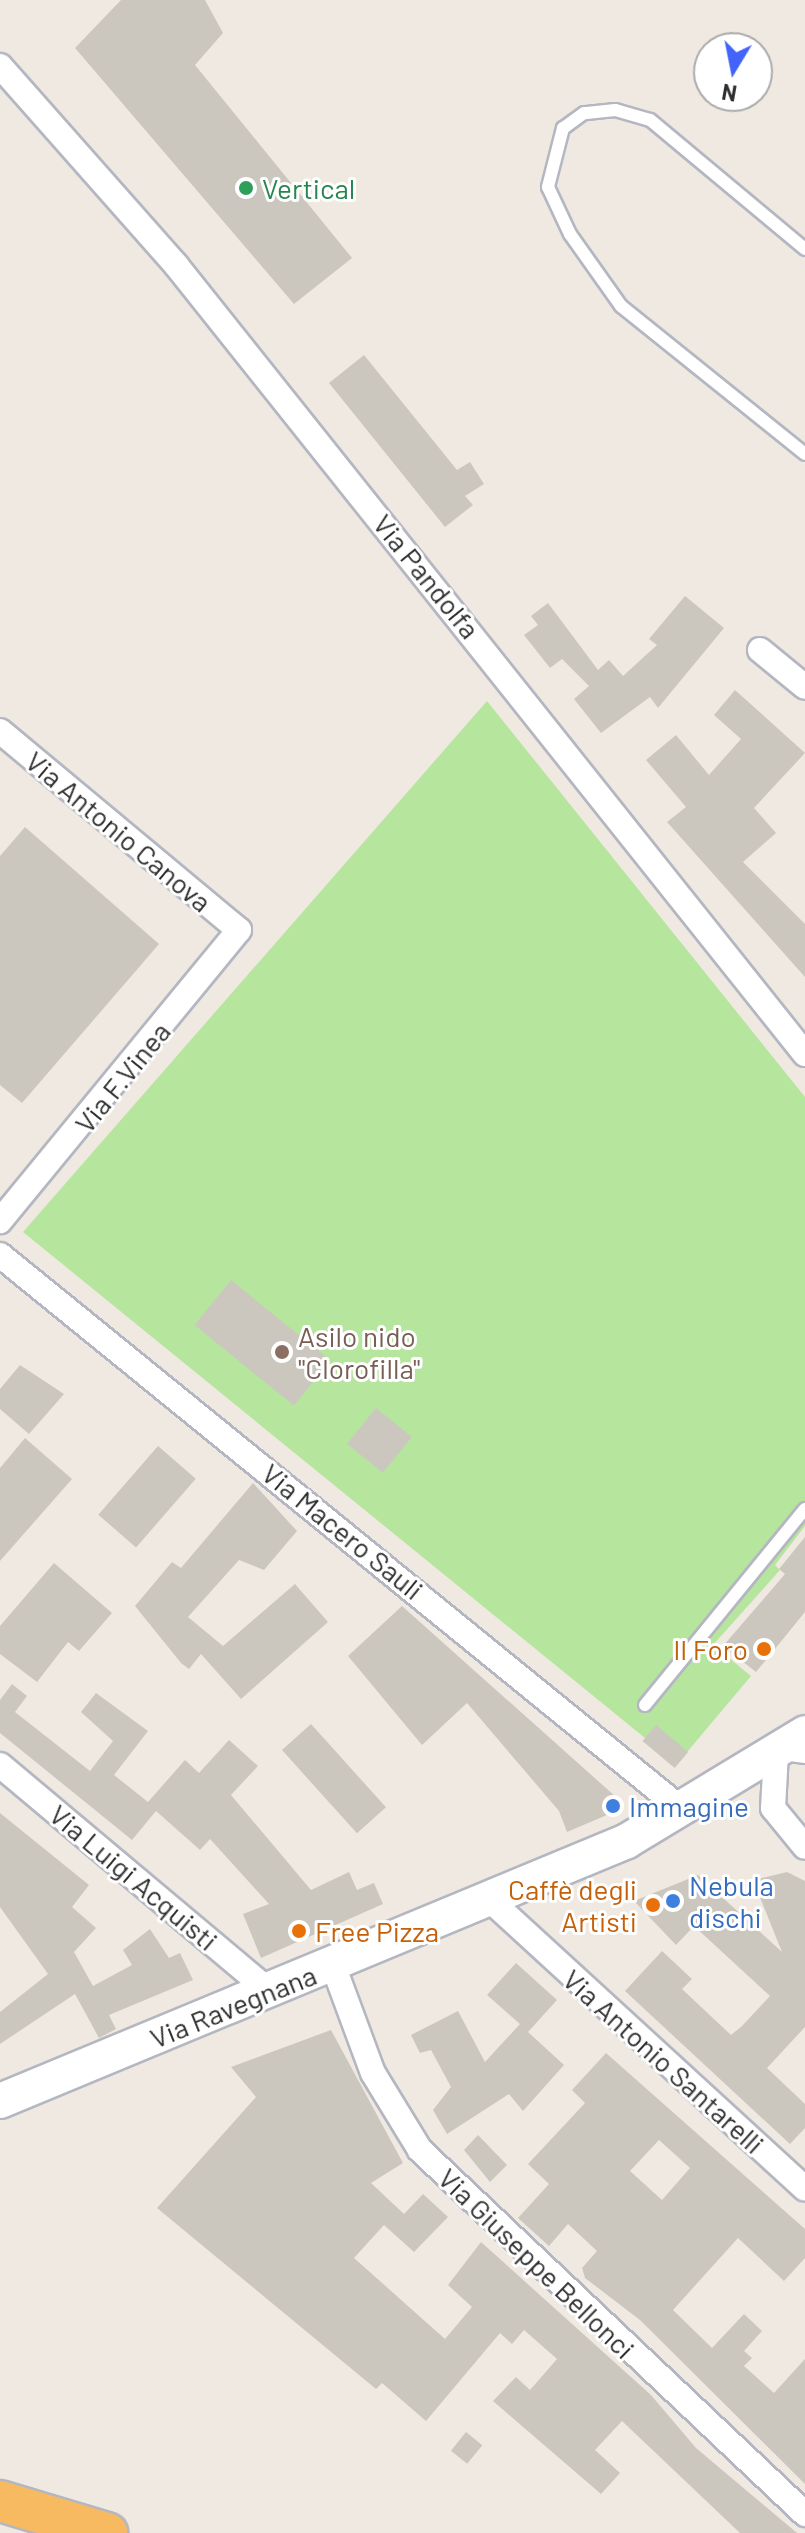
<!DOCTYPE html>
<html>
<head>
<meta charset="utf-8">
<style>
	body { margin:0 }
	#map { position:relative; width:805px; height:2533px; overflow:hidden; background:#efe9e1; font-family:Barlow,sans-serif }
	div>[style] { position:absolute }
	.green>* { inset:0; background:#b6e59e }
	.building>* { inset:0; background:#cbc7bf; transform-origin:0 0 }
	.roads { filter:drop-shadow(2px 0 #b4b7c1) drop-shadow(-2px 0 #b4b7c1) drop-shadow(0 2px #b4b7c1) drop-shadow(0 -2px #b4b7c1) }
	.service>* { height:12px; margin:-6px; padding:0 6px; transform-origin:6px; border-radius:6px; background:#fff }
	.minor>* { height:24px; margin:-12px; padding:0 12px; transform-origin:12px; border-radius:12px; background:#fff }
	.secondary>* { height:34px; margin:-17px; padding:0 17px; transform-origin:17px; border-radius:17px; background:#fff }
	.trunk>* { height:40px; margin:-20px; padding:0 20px; transform-origin:20px; border-radius:20px; background:#f8ba60 }
	.dots>* { width:22px; height:22px; translate:-50% -50%; box-sizing:border-box; border:4px solid #fff; border-radius:50% }
	span { translate:-50% -50%; white-space:nowrap; text-align:center; line-height:1.15; -webkit-text-stroke:6px #fff; paint-order:stroke }
	.leisure-label { font-size:28px; color:#27864d }
	.left { translate:0 -50%; text-align:left }
	.street-label { font-size:28px; color:#2e2e2e }
	.education-label { font-size:28px; color:#785e54 }
	.food-label { font-size:28px; color:#c56008 }
	.right { translate:-100% -50%; text-align:right }
	.shop-label { font-size:28px; color:#366cbe }
	.north { position:absolute; left:693px; top:32px; width:80px; height:80px; box-sizing:border-box; background:#fff; border:2px solid #ababab; border-radius:50%; rotate:190deg; font-size:22px; font-weight:700; line-height:32px; text-align:center; color:#2e2e2e }
	.north::after { content:''; display:block; margin:auto; width:28px; height:36px; background:#4264fb; clip-path:polygon(50% 0,100% 100%,50% 72%,0 100%) }
</style>
</head>
<body>
<div id="map">
	<div class="green">
		<i style="clip-path:polygon(487px 701px,805px 1097px,805px 1526px,775px 1565px,780px 1570px,713px 1645px,751px 1676px,677px 1764px,23px 1232px)"></i>
	</div>
	<div class="building">
		<i style="clip-path:polygon(121px 0,205px 0,223px 33px,195px 65px,352px 258px,294px 304px,75px 48px)"></i>
		<i style="clip-path:polygon(364px 355px,457px 470px,470px 462px,484px 484px,465px 496px,473px 505px,445px 527px,329px 383px)"></i>
		<i style="clip-path:polygon(685px 596px,724px 628px,658px 708px,650px 697px,601px 733px,574px 699px,589px 686px,562px 659px,550px 668px,524px 635px,538px 625px,531px 616px,548px 603px,598px 670px,609px 660px,623px 676px,657px 645px,649px 639px)"></i>
		<i style="clip-path:polygon(735px 690px,805px 753px,754px 808px,776px 833px,743px 862px,805px 924px,805px 977px,667px 822px,686px 807px,646px 760px,676px 735px,709px 775px,741px 739px,714px 715px)"></i>
		<i style="clip-path:polygon(25px 827px,159px 944px,22px 1103px,0 1085px,0 856px)"></i>
		<i style="left:231px;top:1280px;width:128px;height:58px;rotate:39deg"></i>
		<i style="clip-path:polygon(20px 1365px,64px 1394px,29px 1434px,0 1409px,0 1389px)"></i>
		<i style="left:376px;top:1408px;width:46px;height:46px;rotate:39deg"></i>
		<i style="clip-path:polygon(25px 1438px,72px 1479px,0 1561px,0 1468px)"></i>
		<i style="left:158px;top:1446px;width:50px;height:91px;rotate:41deg"></i>
		<i style="clip-path:polygon(253px 1483px,297px 1531px,264px 1570px,239px 1560px,188px 1617px,223px 1646px,295px 1584px,328px 1622px,241px 1699px,201px 1654px,189px 1669px,181px 1663px,135px 1606px,172px 1562px,181px 1568px)"></i>
		<i style="clip-path:polygon(805px 1537px,805px 1612px,756px 1672px,723px 1646px,785px 1574px,779px 1569px)"></i>
		<i style="clip-path:polygon(54px 1563px,112px 1613px,79px 1651px,68px 1642px,37px 1682px,0 1654px,0 1626px)"></i>
		<i style="clip-path:polygon(402px 1606px,616px 1797px,621px 1809px,567px 1832px,559px 1811px,467px 1703px,422px 1745px,348px 1656px)"></i>
		<i style="clip-path:polygon(12px 1684px,27px 1696px,15px 1712px,90px 1771px,113px 1741px,81px 1712px,96px 1693px,148px 1731px,114px 1775px,148px 1802px,185px 1760px,199px 1773px,229px 1740px,258px 1766px,231px 1795px,311px 1890px,349px 1872px,357px 1890px,374px 1883px,383px 1904px,261px 1958px,243px 1914px,269px 1904px,210px 1839px,200px 1850px,156px 1811px,132px 1840px,0 1733px,0 1700px)"></i>
		<i style="left:311px;top:1724px;width:112px;height:39px;rotate:48deg"></i>
		<i style="left:656px;top:1725px;width:42px;height:21px;rotate:40deg"></i>
		<i style="clip-path:polygon(0 1813px,89px 1885px,72px 1907px,96px 1928px,74px 1952px,93px 1986px,132px 1965px,123px 1950px,150px 1929px,169px 1958px,180px 1953px,193px 1980px,109px 2015px,116px 2029px,99px 2038px,75px 1994px,0 2044px,0 2012px,48px 1974px,0 1907px)"></i>
		<i style="clip-path:polygon(787px 1872px,805px 1881px,805px 2027px,767px 2068px,805px 2104px,805px 2128px,790px 2144px,625px 1991px,662px 1951px,692px 1979px,682px 1989px,731px 2035px,742px 2026px,770px 1996px,694px 1926px,676px 1945px,634px 1901px,698px 1875px,782px 1952px,753px 1880px)"></i>
		<i style="clip-path:polygon(516px 1963px,557px 2000px,528px 2032px,564px 2065px,523px 2111px,509px 2094px,447px 2134px,433px 2110px,451px 2087px,431px 2050px,420px 2053px,411px 2035px,458px 2011px,485px 2062px,520px 2024px,487px 1995px)"></i>
		<i style="clip-path:polygon(331px 2030px,403px 2163px,371px 2183px,404px 2214px,423px 2194px,448px 2217px,414px 2252px,384px 2225px,354px 2258px,445px 2339px,472px 2307px,448px 2285px,481px 2242px,651px 2395px,696px 2448px,797px 2533px,740px 2533px,622px 2421px,595px 2450px,620px 2473px,601px 2494px,493px 2401px,516px 2377px,530px 2390px,557px 2359px,524px 2330px,512px 2344px,500px 2333px,426px 2421px,382px 2383px,376px 2389px,157px 2208px,256px 2097px,231px 2067px)"></i>
		<i style="clip-path:polygon(evenodd,606px 2053px,805px 2229px,805px 2258px,784px 2281px,738px 2238px,673px 2310px,712px 2348px,744px 2314px,762px 2331px,744px 2351px,752px 2358px,744px 2366px,774px 2393px,805px 2359px,805px 2484px,640px 2320px,585px 2278px,582px 2268px,597px 2251px,568px 2224px,549px 2246px,518px 2218px,549px 2184px,528px 2164px,585px 2103px,572px 2090px,606px 2053px,659px 2140px,690px 2168px,662px 2200px,630px 2171px,659px 2140px)"></i>
		<i style="clip-path:polygon(478px 2135px,507px 2165px,490px 2182px,464px 2150px)"></i>
		<i style="left:466px;top:2432px;width:21px;height:24px;rotate:39deg"></i>
	</div>
	<div class="roads">
		<div class="service">
			<i style="left:805px;top:249px;width:202px;rotate:-140.2deg"></i>
			<i style="left:650px;top:120px;width:36px;rotate:-164deg"></i>
			<i style="left:615px;top:110px;width:31px;rotate:174deg"></i>
			<i style="left:584px;top:113px;width:26px;rotate:144deg"></i>
			<i style="left:563px;top:128px;width:61px;rotate:104.3deg"></i>
			<i style="left:548px;top:187px;width:52px;rotate:64.9deg"></i>
			<i style="left:570px;top:234px;width:88px;rotate:54.7deg"></i>
			<i style="left:621px;top:306px;width:236px;rotate:38.8deg"></i>
			<i style="left:645px;top:1705px;width:253px;rotate:-50.8deg"></i>
			<i style="left:783px;top:1754px;width:22px;rotate:8deg"></i>
		</div>
		<div class="minor">
			<i style="left:0;top:66px;width:266px;rotate:48.5deg"></i>
			<i style="left:176px;top:265px;width:1009px;rotate:51.44deg"></i>
			<i style="left:760px;top:650px;width:58px;rotate:39.4deg"></i>
			<i style="left:0;top:731px;width:311px;rotate:39.8deg"></i>
			<i style="left:239px;top:930px;width:377px;rotate:129.4deg"></i>
			<i style="left:0;top:1255px;width:881px;rotate:39.11deg"></i>
			<i style="left:776px;top:1753px;width:55px;rotate:93.1deg"></i>
			<i style="left:773px;top:1808px;width:50px;rotate:50.6deg"></i>
			<i style="left:0;top:1765px;width:350px;rotate:40deg"></i>
			<i style="left:490px;top:1900px;width:427px;rotate:42.5deg"></i>
			<i style="left:333px;top:1965px;width:115px;rotate:69.7deg"></i>
			<i style="left:373px;top:2073px;width:90px;rotate:58.6deg"></i>
			<i style="left:420px;top:2150px;width:530px;rotate:43.39deg"></i>
		</div>
		<div class="secondary">
			<i style="left:0;top:2101px;width:679px;rotate:-22.52deg"></i>
			<i style="left:627px;top:1841px;width:208px;rotate:-31.2deg"></i>
		</div>
		<div class="trunk">
			<i style="left:0;top:2501px;width:112px;rotate:16.7deg"></i>
		</div>
	</div>
	<div class="dots">
		<i style="left:246px;top:188px;background:#2e9e5b"></i>
		<i style="left:282px;top:1352px;background:#8d6e63"></i>
		<i style="left:764px;top:1649px;background:#e8710a"></i>
		<i style="left:613px;top:1806px;background:#3f7fe0"></i>
		<i style="left:673px;top:1901px;background:#3f7fe0"></i>
		<i style="left:653px;top:1905px;background:#e8710a"></i>
		<i style="left:299px;top:1931px;background:#e8710a"></i>
	</div>
	<div class="leisure-label">
		<span class="left" style="left:262px;top:188px">Vertical</span>
	</div>
	<div class="street-label">
		<span style="left:427px;top:576px;rotate:51deg">Via Pandolfa</span>
		<span style="left:119px;top:831px;rotate:40deg">Via Antonio Canova</span>
		<span style="left:122px;top:1077px;rotate:-51deg">Via F.Vinea</span>
		<span style="left:343px;top:1531px;rotate:39deg">Via Macero Sauli</span>
		<span style="left:134px;top:1877px;rotate:40deg">Via Luigi Acquisti</span>
		<span style="left:233px;top:2006px;rotate:-22deg">Via Ravegnana</span>
		<span style="left:664px;top:2061px;rotate:42deg">Via Antonio Santarelli</span>
		<span style="left:537px;top:2263px;rotate:44deg">Via Giuseppe Bellonci</span>
	</div>
	<div class="education-label">
		<span class="left" style="left:298px;top:1352px">Asilo nido<br>"Clorofilla"</span>
	</div>
	<div class="food-label">
		<span class="right" style="left:748px;top:1649px">Il Foro</span>
		<span class="right" style="left:637px;top:1905px">Caffè degli<br>Artisti</span>
		<span class="left" style="left:315px;top:1931px">Free Pizza</span>
	</div>
	<div class="shop-label">
		<span class="left" style="left:629px;top:1806px">Immagine</span>
		<span class="left" style="left:689px;top:1901px">Nebula<br>dischi</span>
	</div>
	<div class="north">N</div>
</div>
</body>
</html>
